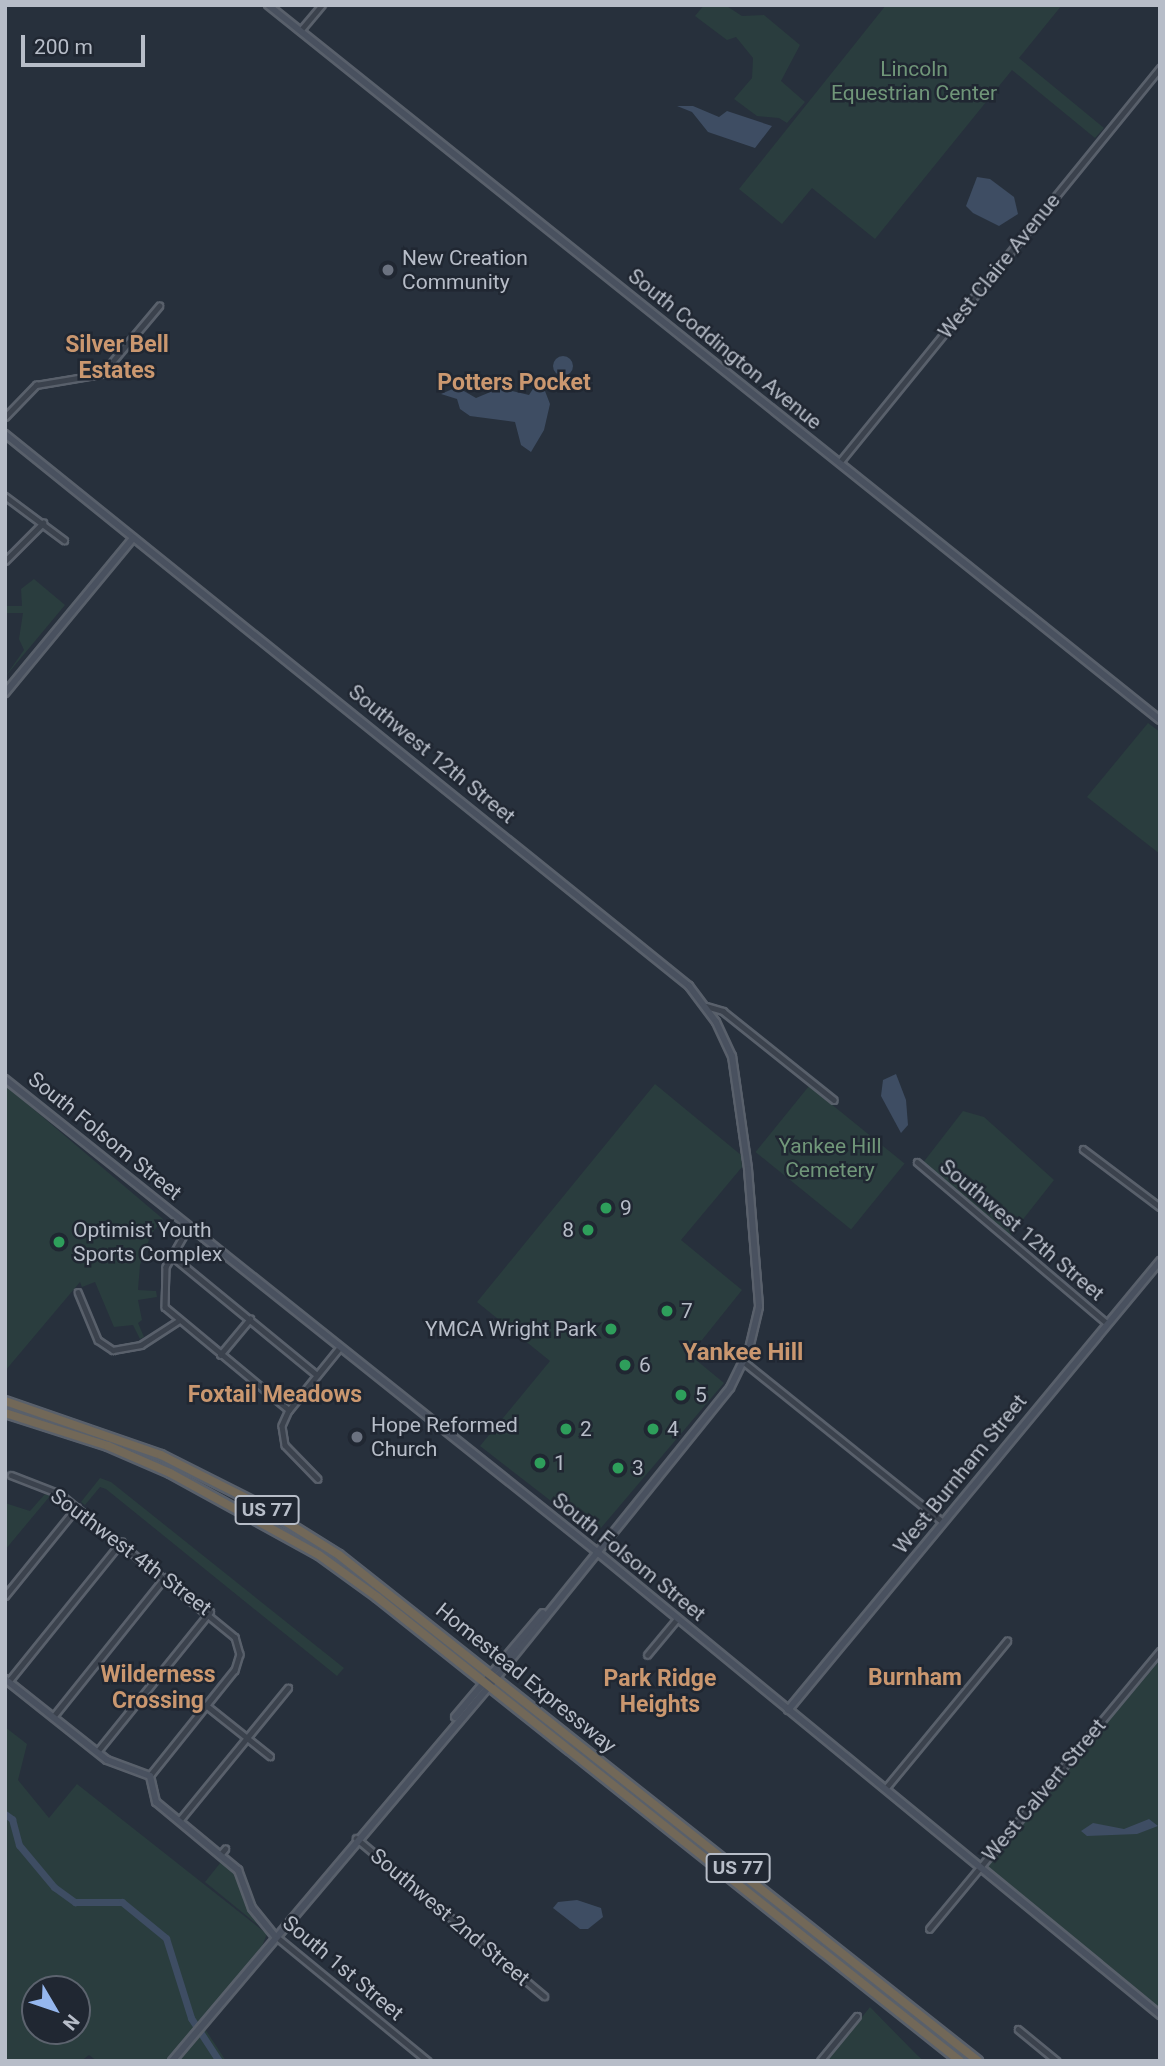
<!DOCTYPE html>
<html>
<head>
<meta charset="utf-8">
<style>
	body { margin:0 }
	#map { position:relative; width:1165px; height:2066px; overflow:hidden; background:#27303c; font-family:Roboto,sans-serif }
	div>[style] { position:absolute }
	.green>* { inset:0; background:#2a3d3e; transform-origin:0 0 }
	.water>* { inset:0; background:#3e4d63 }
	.round { border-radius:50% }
	.river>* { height:7px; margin:-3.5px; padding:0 3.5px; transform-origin:3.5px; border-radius:3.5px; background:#3e4d63 }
	.roads { filter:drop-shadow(2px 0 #59606b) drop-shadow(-2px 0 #59606b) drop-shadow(0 2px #59606b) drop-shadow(0 -2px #59606b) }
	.street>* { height:4.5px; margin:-2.25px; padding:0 2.25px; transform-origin:2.25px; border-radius:2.25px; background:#3b424d }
	.secondary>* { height:6px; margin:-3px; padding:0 3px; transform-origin:3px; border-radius:3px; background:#49515f }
	.highway>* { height:8px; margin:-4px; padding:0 4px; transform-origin:4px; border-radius:4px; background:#726858 }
	.dots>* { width:19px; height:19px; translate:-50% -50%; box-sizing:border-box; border:4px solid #202732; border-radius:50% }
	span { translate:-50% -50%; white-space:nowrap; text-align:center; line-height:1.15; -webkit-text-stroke:5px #202732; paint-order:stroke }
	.shield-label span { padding:2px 5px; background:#202732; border:2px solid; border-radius:5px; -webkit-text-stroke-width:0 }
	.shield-label { font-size:19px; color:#b7bdc8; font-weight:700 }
	.park-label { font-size:21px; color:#709679 }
	.poi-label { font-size:21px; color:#b7bdc8 }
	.left { translate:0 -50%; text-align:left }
	.right { translate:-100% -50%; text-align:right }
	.street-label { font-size:21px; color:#b7bdc8 }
	.neighbourhood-label { font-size:23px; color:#ca976f; font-weight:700 }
	.quarter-label { font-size:24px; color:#ca976f; font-weight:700 }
	.frame { position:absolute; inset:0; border:7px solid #b7bdc8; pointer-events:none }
	.north { position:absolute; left:21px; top:1975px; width:70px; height:70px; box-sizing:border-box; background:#202732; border:2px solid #5c636e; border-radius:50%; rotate:129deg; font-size:19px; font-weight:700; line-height:28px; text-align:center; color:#b7bdc8 }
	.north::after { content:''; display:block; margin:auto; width:24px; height:32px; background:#95b7ee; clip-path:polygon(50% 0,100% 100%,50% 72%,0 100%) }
	.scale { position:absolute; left:21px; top:35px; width:124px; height:32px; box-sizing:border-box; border:4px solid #b7bdc8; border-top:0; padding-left:9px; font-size:21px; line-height:24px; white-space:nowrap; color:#b7bdc8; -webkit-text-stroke:5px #202732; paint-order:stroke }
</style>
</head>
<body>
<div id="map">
	<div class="green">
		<i style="clip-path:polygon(704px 5px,725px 5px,742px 16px,764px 15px,800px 45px,781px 81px,805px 102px,787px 123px,779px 118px,757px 116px,734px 99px,752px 78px,753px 58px,736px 37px,727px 40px,695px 16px)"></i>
		<i style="clip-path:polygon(886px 5px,1062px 5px,1019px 58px,1104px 128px,1095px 138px,1012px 70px,875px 239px,812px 188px,782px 224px,739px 189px)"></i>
		<i style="clip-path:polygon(34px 579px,65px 605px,5px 677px,24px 650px,19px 639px,23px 613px,5px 613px,5px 606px,22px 606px,21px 589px)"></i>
		<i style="clip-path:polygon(1148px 723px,1160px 732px,1160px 854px,1087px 797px)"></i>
		<i style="clip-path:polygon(655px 1084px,741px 1155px,742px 1167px,681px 1240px,742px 1290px,690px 1355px,724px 1383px,595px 1535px,480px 1446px,550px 1361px,477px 1302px)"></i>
		<i style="clip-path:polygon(5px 1085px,163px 1219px,151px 1234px,140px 1265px,138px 1290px,156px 1291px,157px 1297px,138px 1300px,142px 1320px,138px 1323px,144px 1337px,140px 1339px,133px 1325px,114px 1327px,95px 1282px,82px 1287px,80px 1282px,5px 1371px)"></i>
		<i style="left:809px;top:1086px;width:123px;height:85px;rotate:39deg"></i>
		<i style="clip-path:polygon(963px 1111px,984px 1117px,1054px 1180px,1010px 1236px,922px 1164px)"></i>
		<i style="clip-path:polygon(100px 1478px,111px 1482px,344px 1668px,337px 1676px,106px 1489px,100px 1487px,85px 1505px,81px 1502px)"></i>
		<i style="clip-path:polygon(45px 1494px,50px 1496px,5px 1550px,5px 1503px,30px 1511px)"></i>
		<i style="clip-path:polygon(1160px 1660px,1160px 2008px,988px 1867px,989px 1861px)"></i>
		<i style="clip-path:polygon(evenodd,5px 1727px,27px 1744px,18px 1780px,49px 1818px,77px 1784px,267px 1934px,262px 1946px,168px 2061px,97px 2061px,89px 2055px,81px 2061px,5px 2061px,5px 1727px,35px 1989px,77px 1989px,77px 2031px,35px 2031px,35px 1989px)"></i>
		<i style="clip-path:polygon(221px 1862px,234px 1874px,258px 1925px,205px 1882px)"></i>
		<i style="clip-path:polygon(870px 2007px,917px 2055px,924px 2061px,827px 2061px)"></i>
		<i style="clip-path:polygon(205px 2029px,226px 2061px,179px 2061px,188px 2050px)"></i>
	</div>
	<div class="water">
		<i style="clip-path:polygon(677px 106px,693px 106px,719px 117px,727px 111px,772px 126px,755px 148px,708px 132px,692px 112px)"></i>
		<i style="clip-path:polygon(977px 177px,990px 179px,1014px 197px,1018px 214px,999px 226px,973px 213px,966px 206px)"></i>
		<i class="round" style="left:553px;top:356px;width:20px;height:20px"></i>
		<i style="clip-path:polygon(540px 378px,550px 404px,544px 430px,531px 452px,521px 445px,515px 422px,470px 416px,460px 409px,457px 399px,441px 394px,457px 387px,476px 398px,500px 388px,529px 395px)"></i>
		<i style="clip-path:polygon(896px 1074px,906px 1100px,908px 1125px,901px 1133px,881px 1096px,883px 1080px)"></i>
		<i style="clip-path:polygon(1149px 1819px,1158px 1826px,1137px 1834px,1087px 1836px,1081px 1831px,1093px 1823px,1124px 1829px)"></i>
		<i style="clip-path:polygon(577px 1900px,601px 1908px,603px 1917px,588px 1929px,580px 1929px,553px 1908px,558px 1902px)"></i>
	</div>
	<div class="river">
		<i style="left:5px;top:1814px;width:9px;rotate:36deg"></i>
		<i style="left:12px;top:1819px;width:27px;rotate:75deg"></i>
		<i style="left:19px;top:1845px;width:55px;rotate:50.2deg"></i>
		<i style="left:54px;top:1887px;width:26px;rotate:36deg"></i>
		<i style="left:75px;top:1902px;width:47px"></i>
		<i style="left:122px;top:1902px;width:57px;rotate:39.3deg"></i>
		<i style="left:166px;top:1938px;width:84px;rotate:72.6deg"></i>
		<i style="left:191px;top:2018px;width:51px;rotate:56.9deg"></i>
	</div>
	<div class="roads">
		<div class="street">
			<i style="left:300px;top:31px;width:34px;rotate:-50deg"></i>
			<i style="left:5px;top:417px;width:45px;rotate:-45.9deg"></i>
			<i style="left:36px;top:385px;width:67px;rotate:-9.5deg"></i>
			<i style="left:102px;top:374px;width:89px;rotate:-50deg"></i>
			<i style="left:839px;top:463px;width:509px;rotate:-50.9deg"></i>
			<i style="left:5px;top:496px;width:74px;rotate:36.7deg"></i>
			<i style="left:5px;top:561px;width:54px;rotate:-45deg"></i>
			<i style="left:706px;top:1006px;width:18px;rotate:16deg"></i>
			<i style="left:723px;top:1011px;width:142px;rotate:38.7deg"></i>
			<i style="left:1083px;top:1149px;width:96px;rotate:37deg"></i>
			<i style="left:917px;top:1162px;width:249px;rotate:40.3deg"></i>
			<i style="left:189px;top:1227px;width:46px;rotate:119.9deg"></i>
			<i style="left:166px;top:1267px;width:40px;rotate:91.4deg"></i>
			<i style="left:165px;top:1307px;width:161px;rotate:39.7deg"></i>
			<i style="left:289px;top:1410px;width:17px;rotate:114deg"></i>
			<i style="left:282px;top:1426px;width:19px;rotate:81deg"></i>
			<i style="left:285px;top:1445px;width:47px;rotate:45.9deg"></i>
			<i style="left:171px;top:1255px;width:189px;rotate:39.4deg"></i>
			<i style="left:78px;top:1292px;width:52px;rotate:67.4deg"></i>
			<i style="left:98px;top:1340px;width:18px;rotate:34deg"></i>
			<i style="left:113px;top:1350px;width:28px;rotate:-10deg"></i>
			<i style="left:141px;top:1345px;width:44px;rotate:-33deg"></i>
			<i style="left:220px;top:1355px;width:47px;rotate:-50.2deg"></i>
			<i style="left:744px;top:1362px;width:255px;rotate:38.8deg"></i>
			<i style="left:289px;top:1410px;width:81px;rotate:-51deg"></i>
			<i style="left:11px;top:1475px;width:53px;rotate:21.2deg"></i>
			<i style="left:60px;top:1494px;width:226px;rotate:39.3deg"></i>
			<i style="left:235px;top:1637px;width:18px;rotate:74deg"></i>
			<i style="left:240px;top:1654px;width:17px;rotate:107deg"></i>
			<i style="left:235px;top:1670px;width:136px;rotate:128.7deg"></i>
			<i style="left:5px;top:1596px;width:114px;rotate:-51deg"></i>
			<i style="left:647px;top:1655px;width:47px;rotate:-50.2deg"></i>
			<i style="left:9px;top:1681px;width:179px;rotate:-51.1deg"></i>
			<i style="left:206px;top:1705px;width:82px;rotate:38.6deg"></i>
			<i style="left:53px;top:1717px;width:179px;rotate:-51.3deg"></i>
			<i style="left:97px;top:1752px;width:180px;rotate:-51.1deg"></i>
			<i style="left:885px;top:1789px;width:192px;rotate:-50.5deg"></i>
			<i style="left:179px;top:1821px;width:172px;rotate:-50.7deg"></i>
			<i style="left:356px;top:1838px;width:246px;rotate:40deg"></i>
			<i style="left:220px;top:1855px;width:8px;rotate:-50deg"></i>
			<i style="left:929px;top:1929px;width:361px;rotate:-50.3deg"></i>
			<i style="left:277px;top:1937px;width:195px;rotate:39.4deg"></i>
			<i style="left:1018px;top:2029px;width:50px;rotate:39.4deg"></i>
			<i style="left:820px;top:2061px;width:58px;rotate:-50.6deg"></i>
		</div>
		<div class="secondary">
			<i style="left:268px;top:5px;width:1143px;rotate:38.71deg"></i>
			<i style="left:5px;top:434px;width:879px;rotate:38.9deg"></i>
			<i style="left:689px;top:986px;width:45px;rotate:53.1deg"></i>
			<i style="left:716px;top:1022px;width:38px;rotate:65deg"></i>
			<i style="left:732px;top:1056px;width:114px;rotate:81.9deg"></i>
			<i style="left:748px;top:1169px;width:138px;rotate:85.4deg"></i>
			<i style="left:759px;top:1307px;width:43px;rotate:103.4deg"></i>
			<i style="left:749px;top:1349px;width:43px;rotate:116deg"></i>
			<i style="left:730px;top:1388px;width:371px;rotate:128.9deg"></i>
			<i style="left:497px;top:1677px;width:503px;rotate:130.24deg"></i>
			<i style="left:5px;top:693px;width:201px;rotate:-50.4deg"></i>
			<i style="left:5px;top:1079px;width:758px;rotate:38.62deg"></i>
			<i style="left:597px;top:1552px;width:729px;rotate:39.43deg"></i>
			<i style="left:5px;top:1679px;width:130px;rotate:38.5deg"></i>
			<i style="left:107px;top:1760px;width:46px;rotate:20.4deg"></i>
			<i style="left:150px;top:1776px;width:27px;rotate:77deg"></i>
			<i style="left:156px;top:1802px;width:107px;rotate:39.7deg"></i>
			<i style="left:238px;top:1870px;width:40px;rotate:69.8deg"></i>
			<i style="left:252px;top:1908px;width:35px;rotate:51deg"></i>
			<i style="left:788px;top:1710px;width:583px;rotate:-50.36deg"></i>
			<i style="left:455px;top:1717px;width:136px;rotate:-49.8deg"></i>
		</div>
		<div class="highway">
			<i style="left:5px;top:1401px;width:165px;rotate:19.1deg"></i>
			<i style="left:161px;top:1455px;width:104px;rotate:26.8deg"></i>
			<i style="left:254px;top:1502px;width:100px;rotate:31.9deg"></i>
			<i style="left:339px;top:1555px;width:815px;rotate:38.37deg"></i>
			<i style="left:5px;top:1413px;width:108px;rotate:17.8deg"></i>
			<i style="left:108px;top:1446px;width:68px;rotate:23.5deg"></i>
			<i style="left:170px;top:1473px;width:170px;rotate:28.8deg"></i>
			<i style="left:319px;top:1555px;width:72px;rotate:35.9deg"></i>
			<i style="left:377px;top:1597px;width:745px;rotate:38.52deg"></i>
		</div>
	</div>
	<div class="dots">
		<i style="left:388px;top:270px;background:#6b7280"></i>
		<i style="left:606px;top:1208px;background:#2e9e5b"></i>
		<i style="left:588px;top:1230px;background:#2e9e5b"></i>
		<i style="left:59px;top:1242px;background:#2e9e5b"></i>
		<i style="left:667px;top:1311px;background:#2e9e5b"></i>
		<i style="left:611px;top:1329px;background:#2e9e5b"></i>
		<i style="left:625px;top:1365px;background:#2e9e5b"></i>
		<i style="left:681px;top:1395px;background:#2e9e5b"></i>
		<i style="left:566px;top:1429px;background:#2e9e5b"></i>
		<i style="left:653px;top:1429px;background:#2e9e5b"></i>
		<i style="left:357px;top:1437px;background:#6b7280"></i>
		<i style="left:540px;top:1463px;background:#2e9e5b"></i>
		<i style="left:618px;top:1468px;background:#2e9e5b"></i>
	</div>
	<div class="shield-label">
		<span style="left:267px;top:1510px">US 77</span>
		<span style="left:738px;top:1868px">US 77</span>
	</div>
	<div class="park-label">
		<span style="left:914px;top:81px">Lincoln<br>Equestrian Center</span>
		<span style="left:830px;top:1158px">Yankee Hill<br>Cemetery</span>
	</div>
	<div class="poi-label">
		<span class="left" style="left:402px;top:270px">New Creation<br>Community</span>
		<span class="left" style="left:620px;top:1208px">9</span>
		<span class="left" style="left:73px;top:1242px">Optimist Youth<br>Sports Complex</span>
		<span class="right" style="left:574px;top:1230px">8</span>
		<span class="left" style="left:681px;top:1311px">7</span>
		<span class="right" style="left:597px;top:1329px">YMCA Wright Park</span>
		<span class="left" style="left:639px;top:1365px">6</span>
		<span class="left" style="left:695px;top:1395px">5</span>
		<span class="left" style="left:371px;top:1437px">Hope Reformed<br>Church</span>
		<span class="left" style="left:580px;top:1429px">2</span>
		<span class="left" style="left:667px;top:1429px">4</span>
		<span class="left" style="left:554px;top:1463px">1</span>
		<span class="left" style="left:632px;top:1468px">3</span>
	</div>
	<div class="street-label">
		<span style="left:999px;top:266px;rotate:-51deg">West Claire Avenue</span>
		<span style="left:725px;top:349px;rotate:39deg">South Coddington Avenue</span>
		<span style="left:432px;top:754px;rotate:39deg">Southwest 12th Street</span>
		<span style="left:105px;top:1136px;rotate:39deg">South Folsom Street</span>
		<span style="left:1022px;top:1230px;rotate:40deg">Southwest 12th Street</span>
		<span style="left:960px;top:1474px;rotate:-51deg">West Burnham Street</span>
		<span style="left:131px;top:1552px;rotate:37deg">Southwest 4th Street</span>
		<span style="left:629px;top:1557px;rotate:39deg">South Folsom Street</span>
		<span style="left:526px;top:1678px;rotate:39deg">Homestead Expressway</span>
		<span style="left:1044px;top:1790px;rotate:-50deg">West Calvert Street</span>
		<span style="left:450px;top:1917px;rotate:40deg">Southwest 2nd Street</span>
		<span style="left:343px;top:1968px;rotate:40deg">South 1st Street</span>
	</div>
	<div class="neighbourhood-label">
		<span style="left:117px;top:358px">Silver Bell<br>Estates</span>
		<span style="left:514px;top:383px">Potters Pocket</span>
		<span style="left:275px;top:1395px">Foxtail Meadows</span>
		<span style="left:158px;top:1688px">Wilderness<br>Crossing</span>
		<span style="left:915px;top:1678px">Burnham</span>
		<span style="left:660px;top:1692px">Park Ridge<br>Heights</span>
	</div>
	<div class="quarter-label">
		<span style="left:743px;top:1353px">Yankee Hill</span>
	</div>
	<div class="frame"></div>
	<div class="north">N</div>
	<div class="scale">200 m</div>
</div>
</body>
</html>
